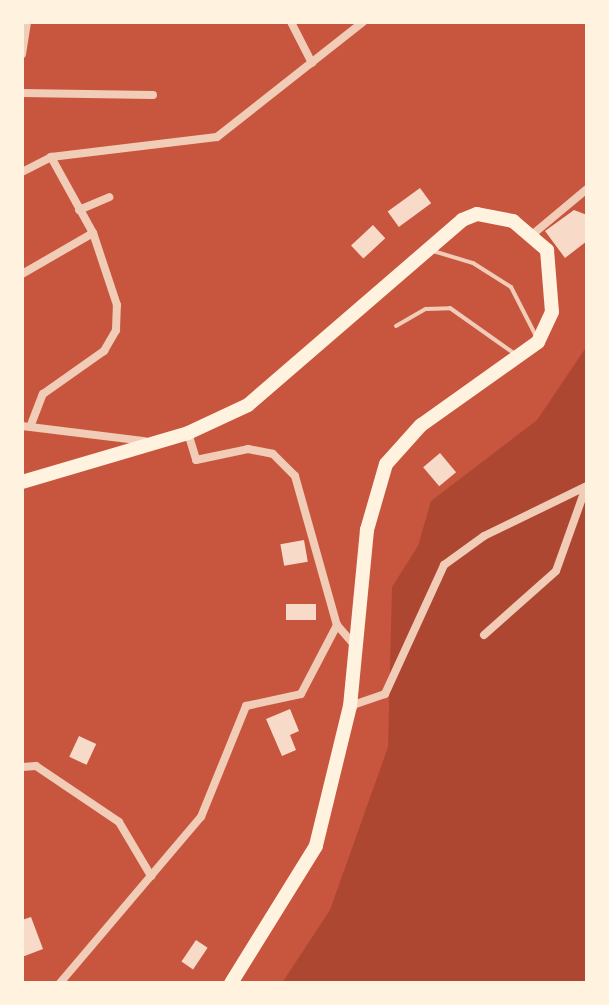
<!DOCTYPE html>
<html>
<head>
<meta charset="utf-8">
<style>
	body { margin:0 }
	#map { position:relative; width:609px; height:1005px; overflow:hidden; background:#c8553d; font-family:Signika,sans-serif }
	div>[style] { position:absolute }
	.green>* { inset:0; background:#ae4732 }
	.building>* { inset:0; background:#f7dbc8; transform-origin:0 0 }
	.service>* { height:4px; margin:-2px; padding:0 2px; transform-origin:2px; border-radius:2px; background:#f1ccb7 }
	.minor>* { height:8px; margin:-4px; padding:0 4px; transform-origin:4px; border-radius:4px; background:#f1ccb7 }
	.trunk>* { height:14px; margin:-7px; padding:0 7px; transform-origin:7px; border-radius:7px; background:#fff3e0 }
	span { translate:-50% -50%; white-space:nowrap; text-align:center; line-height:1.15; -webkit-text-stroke:7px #fff3e0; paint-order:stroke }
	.frame { position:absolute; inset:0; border:24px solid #fff3e0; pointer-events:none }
</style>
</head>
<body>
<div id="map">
	<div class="green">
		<i style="clip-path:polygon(587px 346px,587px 983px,282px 983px,330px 910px,388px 747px,392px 587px,418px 546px,431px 501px,537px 420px)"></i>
	</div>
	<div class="building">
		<i style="left:420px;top:188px;width:19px;height:40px;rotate:54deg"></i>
		<i style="clip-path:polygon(574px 210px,587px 215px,587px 241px,565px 258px,545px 231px)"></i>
		<i style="left:373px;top:225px;width:18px;height:30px;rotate:47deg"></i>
		<i style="left:440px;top:453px;width:25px;height:22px;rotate:50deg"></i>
		<i style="left:304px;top:540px;width:22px;height:24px;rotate:80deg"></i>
		<i style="left:286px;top:604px;width:30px;height:16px"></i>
		<i style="clip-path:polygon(290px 709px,299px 731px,290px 735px,296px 750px,282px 756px,266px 719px)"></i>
		<i style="left:79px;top:736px;width:19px;height:23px;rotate:25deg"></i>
		<i style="clip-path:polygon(31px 917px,43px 949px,22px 957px,22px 920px)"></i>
		<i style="left:196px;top:940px;width:14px;height:26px;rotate:34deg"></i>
	</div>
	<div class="service">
		<i style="left:433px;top:251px;width:42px;rotate:16.7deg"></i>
		<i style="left:473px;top:263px;width:45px;rotate:32.3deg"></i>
		<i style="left:511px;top:287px;width:55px;rotate:63deg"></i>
		<i style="left:396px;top:326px;width:34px;rotate:-30deg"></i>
		<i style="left:426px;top:309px;width:24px;rotate:-2deg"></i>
		<i style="left:450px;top:308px;width:80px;rotate:35.3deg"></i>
	</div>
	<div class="minor">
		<i style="left:291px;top:22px;width:46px;rotate:62.9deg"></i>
		<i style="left:22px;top:54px;width:32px;rotate:-81deg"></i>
		<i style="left:22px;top:93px;width:131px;rotate:0.9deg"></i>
		<i style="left:22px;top:172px;width:33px;rotate:-27deg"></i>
		<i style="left:51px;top:157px;width:167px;rotate:-6.9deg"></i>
		<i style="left:217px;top:137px;width:186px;rotate:-38.2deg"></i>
		<i style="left:79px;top:210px;width:33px;rotate:-23deg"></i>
		<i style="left:533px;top:234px;width:70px;rotate:-39.8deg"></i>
		<i style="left:22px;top:274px;width:82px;rotate:-30deg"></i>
		<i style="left:32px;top:422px;width:30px;rotate:-69deg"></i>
		<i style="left:43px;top:394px;width:75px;rotate:-35.2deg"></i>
		<i style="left:104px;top:351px;width:24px;rotate:-60deg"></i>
		<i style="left:116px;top:330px;width:25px;rotate:-88deg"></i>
		<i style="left:117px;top:305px;width:76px;rotate:-108.4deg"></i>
		<i style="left:93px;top:233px;width:87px;rotate:-118.9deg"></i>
		<i style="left:22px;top:426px;width:124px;rotate:7deg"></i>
		<i style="left:188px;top:433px;width:28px;rotate:73deg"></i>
		<i style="left:196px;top:460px;width:53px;rotate:-11.9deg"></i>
		<i style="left:248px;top:449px;width:25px;rotate:11deg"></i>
		<i style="left:273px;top:454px;width:31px;rotate:45deg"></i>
		<i style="left:295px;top:476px;width:155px;rotate:74.3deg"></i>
		<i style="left:337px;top:625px;width:28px;rotate:49deg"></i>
		<i style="left:484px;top:635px;width:96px;rotate:-41.6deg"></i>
		<i style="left:556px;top:571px;width:89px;rotate:-70.3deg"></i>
		<i style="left:350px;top:706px;width:37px;rotate:-19deg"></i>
		<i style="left:385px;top:694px;width:142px;rotate:-65.4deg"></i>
		<i style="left:444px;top:565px;width:49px;rotate:-35.9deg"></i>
		<i style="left:484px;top:536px;width:114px;rotate:-25.9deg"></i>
		<i style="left:22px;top:767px;width:14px;rotate:-4deg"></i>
		<i style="left:36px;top:766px;width:100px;rotate:34deg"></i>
		<i style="left:119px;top:822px;width:63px;rotate:59.3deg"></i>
		<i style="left:60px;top:983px;width:218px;rotate:-49.7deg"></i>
		<i style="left:201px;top:817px;width:120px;rotate:-67.9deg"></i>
		<i style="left:246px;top:706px;width:56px;rotate:-12.3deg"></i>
		<i style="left:301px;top:694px;width:78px;rotate:-62.4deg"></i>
	</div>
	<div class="trunk">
		<i style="left:22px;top:482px;width:173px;rotate:-16.4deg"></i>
		<i style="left:188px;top:433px;width:66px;rotate:-25deg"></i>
		<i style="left:248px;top:405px;width:283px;rotate:-40.8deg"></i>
		<i style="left:462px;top:220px;width:16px;rotate:-22deg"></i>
		<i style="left:477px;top:214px;width:37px;rotate:11deg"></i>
		<i style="left:513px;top:221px;width:45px;rotate:40.5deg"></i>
		<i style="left:547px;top:250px;width:62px;rotate:85.4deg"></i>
		<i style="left:552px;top:312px;width:33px;rotate:115deg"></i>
		<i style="left:538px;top:342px;width:143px;rotate:144.6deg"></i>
		<i style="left:421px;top:425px;width:52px;rotate:131.9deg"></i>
		<i style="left:386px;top:464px;width:69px;rotate:106.1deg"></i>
		<i style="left:367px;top:530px;width:177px;rotate:95.5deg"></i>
		<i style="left:350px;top:706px;width:144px;rotate:103.7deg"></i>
		<i style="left:316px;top:846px;width:161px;rotate:121.8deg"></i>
	</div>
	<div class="frame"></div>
</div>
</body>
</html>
